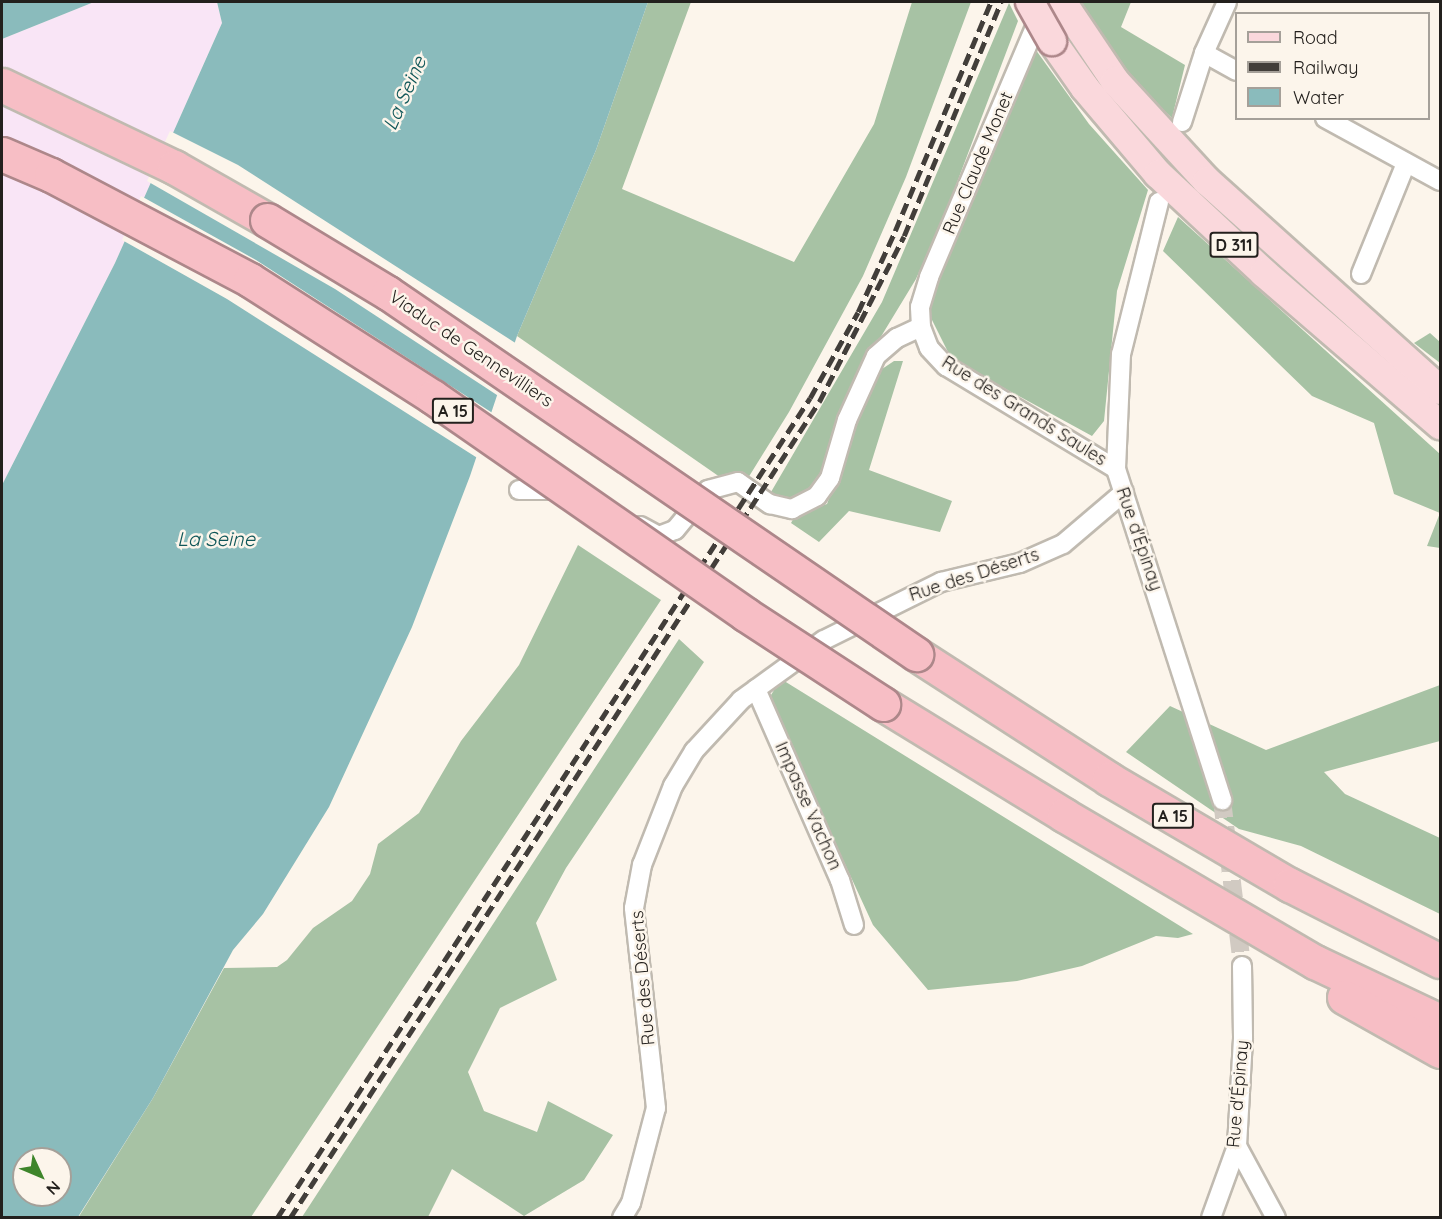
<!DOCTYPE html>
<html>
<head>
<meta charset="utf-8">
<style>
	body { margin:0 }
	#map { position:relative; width:1442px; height:1219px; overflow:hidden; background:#fcf5eb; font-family:Quicksand,sans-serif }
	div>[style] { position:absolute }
	.industrial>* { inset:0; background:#f9e5f6 }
	.forest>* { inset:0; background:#a7c2a4 }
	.water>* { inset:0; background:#8abbbc }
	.pier>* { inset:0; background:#fcf5eb }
	.street-tunnel>* { height:18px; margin-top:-9px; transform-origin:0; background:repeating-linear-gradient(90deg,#d1cac2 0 18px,transparent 0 27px) }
	.roads { filter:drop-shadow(2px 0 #c0bab0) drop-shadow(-2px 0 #c0bab0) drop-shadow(0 2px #c0bab0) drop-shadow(0 -2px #c0bab0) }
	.street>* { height:18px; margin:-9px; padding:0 9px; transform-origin:9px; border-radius:9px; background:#fff }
	.primary>* { height:28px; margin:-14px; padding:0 14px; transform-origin:14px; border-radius:14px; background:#fad8dc }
	.highway>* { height:33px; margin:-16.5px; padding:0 16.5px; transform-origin:16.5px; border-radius:16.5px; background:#f7bec5 }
	.rail>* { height:4.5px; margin-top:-2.25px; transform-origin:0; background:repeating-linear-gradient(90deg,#423e3a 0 12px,transparent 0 18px) }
	.bridges { filter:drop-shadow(2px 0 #ad878a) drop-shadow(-2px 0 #ad878a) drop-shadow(0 2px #ad878a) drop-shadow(0 -2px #ad878a) }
	.primary-bridge>* { height:28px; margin:-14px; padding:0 14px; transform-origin:14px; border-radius:14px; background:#fad8dc }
	.highway-bridge>* { height:33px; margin:-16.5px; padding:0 16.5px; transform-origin:16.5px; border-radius:16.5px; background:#f7bec5 }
	span { translate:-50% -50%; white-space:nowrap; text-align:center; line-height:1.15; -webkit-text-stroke:5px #fcf5eb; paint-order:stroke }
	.shield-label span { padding:2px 4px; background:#fcf5eb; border:2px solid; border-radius:4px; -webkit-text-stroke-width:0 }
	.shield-label { font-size:16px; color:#23201d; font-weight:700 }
	.street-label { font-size:18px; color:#23201d }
	.water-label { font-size:20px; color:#105759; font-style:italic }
	.frame { position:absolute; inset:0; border:3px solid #23201d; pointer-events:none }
	.legend { position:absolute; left:1235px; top:12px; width:195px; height:108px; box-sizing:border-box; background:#fcf5eb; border:2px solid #a5a099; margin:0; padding:8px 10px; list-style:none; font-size:18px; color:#23201d }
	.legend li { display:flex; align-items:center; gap:12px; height:30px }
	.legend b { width:30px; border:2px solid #a5a099 }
	.north { position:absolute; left:12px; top:1147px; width:60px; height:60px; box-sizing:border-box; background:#fcf5eb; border:2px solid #a5a099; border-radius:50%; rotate:134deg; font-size:16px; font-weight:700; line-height:24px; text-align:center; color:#23201d }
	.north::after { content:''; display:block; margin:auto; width:21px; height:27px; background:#3e852b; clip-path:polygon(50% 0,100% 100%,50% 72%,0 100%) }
</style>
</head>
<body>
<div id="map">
	<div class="industrial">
		<i style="clip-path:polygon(94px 2px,217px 2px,222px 23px,115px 263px,2px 485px,2px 39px)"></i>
	</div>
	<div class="forest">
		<i style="clip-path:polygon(648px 2px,691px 2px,622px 189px,794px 262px,874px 124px,912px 2px,971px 2px,906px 177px,863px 276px,789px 412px,740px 491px,517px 336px,596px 150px)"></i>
		<i style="clip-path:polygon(1078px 2px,1131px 2px,1121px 27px,1185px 65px,1172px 118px,1129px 79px)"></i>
		<i style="clip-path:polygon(1009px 3px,1018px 21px,947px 209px,916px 279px,854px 381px,826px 469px,815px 488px,787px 500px,771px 492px,882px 302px)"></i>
		<i style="clip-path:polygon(1033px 46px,1089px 124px,1148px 190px,1117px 291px,1104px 421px,1092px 436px,969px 369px,948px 352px,929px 314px,933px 288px)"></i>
		<i style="clip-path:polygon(1178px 217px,1440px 454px,1440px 548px,1427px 546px,1440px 513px,1394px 494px,1374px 423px,1312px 396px,1163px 251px)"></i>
		<i style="clip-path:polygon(1430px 333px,1440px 342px,1440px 363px,1414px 343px)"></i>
		<i style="clip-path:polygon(894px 361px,903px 361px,869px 470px,952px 501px,940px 532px,849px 511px,819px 542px,791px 523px,796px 514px,827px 504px,865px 397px,879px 371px)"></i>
		<i style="clip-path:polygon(578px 545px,661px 600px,251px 1217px,78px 1218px,153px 1098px,224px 968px,277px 967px,287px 960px,313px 928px,352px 901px,370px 874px,378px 844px,419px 813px,461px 741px,519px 665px)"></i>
		<i style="clip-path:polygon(679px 639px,704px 662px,566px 868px,536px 923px,557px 980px,500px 1008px,468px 1072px,484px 1111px,537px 1132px,548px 1101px,613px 1135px,584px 1180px,524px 1216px,452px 1169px,428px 1217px,302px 1217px)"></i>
		<i style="clip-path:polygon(781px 679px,1193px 934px,1178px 938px,1156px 936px,1082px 966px,1017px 981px,928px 990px,873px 925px,774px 710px,771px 695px)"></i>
		<i style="clip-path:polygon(1440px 685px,1440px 741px,1324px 772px,1345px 794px,1440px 838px,1440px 914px,1301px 846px,1239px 829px,1126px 752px,1170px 706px,1266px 750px)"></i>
	</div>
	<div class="water">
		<i style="clip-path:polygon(2px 2px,94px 2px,2px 39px)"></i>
		<i style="clip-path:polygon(evenodd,217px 2px,648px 2px,596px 150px,517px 336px,470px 476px,412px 627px,329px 807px,263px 914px,233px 950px,153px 1098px,78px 1217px,2px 1217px,2px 485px,115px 263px,222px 23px,217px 2px,24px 1159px,60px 1159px,60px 1195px,24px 1195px,24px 1159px)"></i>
	</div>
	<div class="pier">
		<i style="clip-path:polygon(170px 131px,238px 165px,517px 344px,500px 397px,335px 289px,147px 181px)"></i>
		<i style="clip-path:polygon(141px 196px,256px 260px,494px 414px,479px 459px,227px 299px,122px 240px)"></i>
	</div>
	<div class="street-tunnel">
		<i style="left:1222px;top:800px;width:167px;rotate:83.1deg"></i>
	</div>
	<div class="roads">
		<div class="street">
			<i style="left:1204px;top:53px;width:37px;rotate:29deg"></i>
			<i style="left:1325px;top:118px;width:131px;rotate:28.7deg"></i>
			<i style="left:1182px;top:122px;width:72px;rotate:-72.3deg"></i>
			<i style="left:1204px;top:53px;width:56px;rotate:-65.7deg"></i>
			<i style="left:1159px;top:202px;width:157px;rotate:104deg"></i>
			<i style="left:1121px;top:354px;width:115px;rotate:92.5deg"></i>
			<i style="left:1116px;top:469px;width:348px;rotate:72.2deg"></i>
			<i style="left:1361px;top:274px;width:120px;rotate:-67.9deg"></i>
			<i style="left:921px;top:327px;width:20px;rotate:-93deg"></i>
			<i style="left:920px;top:307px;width:31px;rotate:-73deg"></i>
			<i style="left:929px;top:277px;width:299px;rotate:-67deg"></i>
			<i style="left:519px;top:490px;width:42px"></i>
			<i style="left:640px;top:526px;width:21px;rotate:28deg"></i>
			<i style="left:659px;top:536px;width:17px;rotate:-21deg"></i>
			<i style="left:675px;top:530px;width:52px;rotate:-50.5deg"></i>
			<i style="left:708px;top:490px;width:31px;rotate:-15deg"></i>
			<i style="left:738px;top:482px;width:39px;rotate:35deg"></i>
			<i style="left:770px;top:504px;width:23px;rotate:13deg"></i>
			<i style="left:792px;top:509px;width:28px;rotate:-27deg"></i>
			<i style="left:817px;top:496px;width:22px;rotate:-54deg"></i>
			<i style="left:830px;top:478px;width:60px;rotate:-73.7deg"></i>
			<i style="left:847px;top:420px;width:70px;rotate:-65.6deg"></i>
			<i style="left:876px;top:356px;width:28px;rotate:-41deg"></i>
			<i style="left:897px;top:338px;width:26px;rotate:-25deg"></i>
			<i style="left:921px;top:327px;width:22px;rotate:69deg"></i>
			<i style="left:929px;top:348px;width:25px;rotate:47deg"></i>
			<i style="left:946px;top:366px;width:199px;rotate:31.2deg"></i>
			<i style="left:756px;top:689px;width:209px;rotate:66.3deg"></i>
			<i style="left:840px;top:880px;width:47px;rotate:72.7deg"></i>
			<i style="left:1237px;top:1146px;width:82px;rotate:61.6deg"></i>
			<i style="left:622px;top:1218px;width:17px;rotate:-59deg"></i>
			<i style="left:631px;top:1203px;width:98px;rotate:-75.3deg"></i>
			<i style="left:656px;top:1108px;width:201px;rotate:-96.3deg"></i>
			<i style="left:634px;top:908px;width:44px;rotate:-79.5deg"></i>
			<i style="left:642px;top:865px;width:85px;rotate:-68.6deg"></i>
			<i style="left:673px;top:786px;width:41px;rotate:-59deg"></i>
			<i style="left:694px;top:751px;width:69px;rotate:-47.3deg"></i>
			<i style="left:741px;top:700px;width:102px;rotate:-35.9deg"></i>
			<i style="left:824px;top:640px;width:131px;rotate:-26.4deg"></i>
			<i style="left:941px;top:582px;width:81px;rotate:-13.5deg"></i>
			<i style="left:1020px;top:563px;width:47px;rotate:-23.8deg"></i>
			<i style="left:1063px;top:544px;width:80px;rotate:-40.4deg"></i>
			<i style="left:1211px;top:1218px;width:77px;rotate:-70.1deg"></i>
			<i style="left:1237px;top:1146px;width:109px;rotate:-86.8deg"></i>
			<i style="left:1243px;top:1037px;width:71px;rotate:-90.8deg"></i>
		</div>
		<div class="primary">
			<i style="left:1062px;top:2px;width:95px;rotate:56.1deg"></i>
			<i style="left:1115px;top:81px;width:136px;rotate:47.4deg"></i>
			<i style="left:1207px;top:181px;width:313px;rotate:41.9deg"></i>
			<i style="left:1052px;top:41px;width:57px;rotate:54.9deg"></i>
			<i style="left:1085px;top:88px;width:113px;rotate:49.7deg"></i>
			<i style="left:1158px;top:174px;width:145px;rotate:43deg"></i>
			<i style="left:1264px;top:273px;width:233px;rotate:40.8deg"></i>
		</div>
		<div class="highway">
			<i style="left:2px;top:85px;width:191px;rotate:25.5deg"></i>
			<i style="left:174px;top:167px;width:107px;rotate:29.7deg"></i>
			<i style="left:916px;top:654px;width:230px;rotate:32.9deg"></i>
			<i style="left:1109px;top:779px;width:210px;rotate:30.4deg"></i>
			<i style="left:1290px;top:885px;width:168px;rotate:26.9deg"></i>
			<i style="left:883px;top:704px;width:212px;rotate:31.5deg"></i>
			<i style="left:1064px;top:815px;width:291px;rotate:30.4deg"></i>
			<i style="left:1315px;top:962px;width:138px;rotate:25.3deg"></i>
			<i style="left:1344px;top:997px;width:110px;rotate:29.4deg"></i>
		</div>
	</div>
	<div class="rail">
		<i style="left:277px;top:1218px;width:978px;rotate:-56.98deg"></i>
		<i style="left:810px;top:398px;width:98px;rotate:-60.8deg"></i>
		<i style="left:858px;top:312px;width:89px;rotate:-65.4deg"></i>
		<i style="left:895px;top:231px;width:248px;rotate:-67.3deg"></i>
		<i style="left:290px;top:1218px;width:972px;rotate:-57.05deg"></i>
		<i style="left:819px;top:402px;width:186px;rotate:-62.9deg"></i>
		<i style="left:904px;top:236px;width:253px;rotate:-67.5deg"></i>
	</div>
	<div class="bridges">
		<div class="primary-bridge">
			<i style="left:1030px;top:2px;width:45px;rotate:60.6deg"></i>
		</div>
		<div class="highway-bridge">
			<i style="left:2px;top:154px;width:53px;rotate:23.2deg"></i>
			<i style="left:51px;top:175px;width:225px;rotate:27.8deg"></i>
			<i style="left:250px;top:280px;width:217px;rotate:32.6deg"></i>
			<i style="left:433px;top:397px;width:380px;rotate:34.8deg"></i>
			<i style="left:745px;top:614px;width:165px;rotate:33.1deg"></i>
			<i style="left:267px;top:220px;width:141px;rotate:31.1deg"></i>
			<i style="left:388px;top:293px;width:640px;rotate:34.36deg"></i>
		</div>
	</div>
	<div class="shield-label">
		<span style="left:1234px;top:245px">D 311</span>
		<span style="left:453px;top:411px">A 15</span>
		<span style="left:1173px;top:816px">A 15</span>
	</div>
	<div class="street-label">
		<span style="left:978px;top:163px;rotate:-67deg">Rue Claude Monet</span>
		<span style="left:471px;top:349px;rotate:34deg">Viaduc de Gennevilliers</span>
		<span style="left:1024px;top:411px;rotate:32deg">Rue des Grands Saules</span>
		<span style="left:1139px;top:539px;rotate:71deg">Rue d'Épinay</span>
		<span style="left:974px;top:575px;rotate:-18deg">Rue des Déserts</span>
		<span style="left:808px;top:806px;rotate:66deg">Impasse Vachon</span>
		<span style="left:643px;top:978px;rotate:-95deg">Rue des Déserts</span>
		<span style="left:1238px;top:1094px;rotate:-85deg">Rue d'Épinay</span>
	</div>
	<div class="water-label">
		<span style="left:404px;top:93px;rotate:-66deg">La Seine</span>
		<span style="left:216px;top:538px">La Seine</span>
	</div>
	<div class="frame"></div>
	<ul class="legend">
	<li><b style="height:8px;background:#fad8dc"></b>Road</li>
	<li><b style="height:8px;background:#423e3a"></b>Railway</li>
	<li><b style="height:16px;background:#8abbbc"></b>Water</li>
	</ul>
	<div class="north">N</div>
</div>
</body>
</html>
